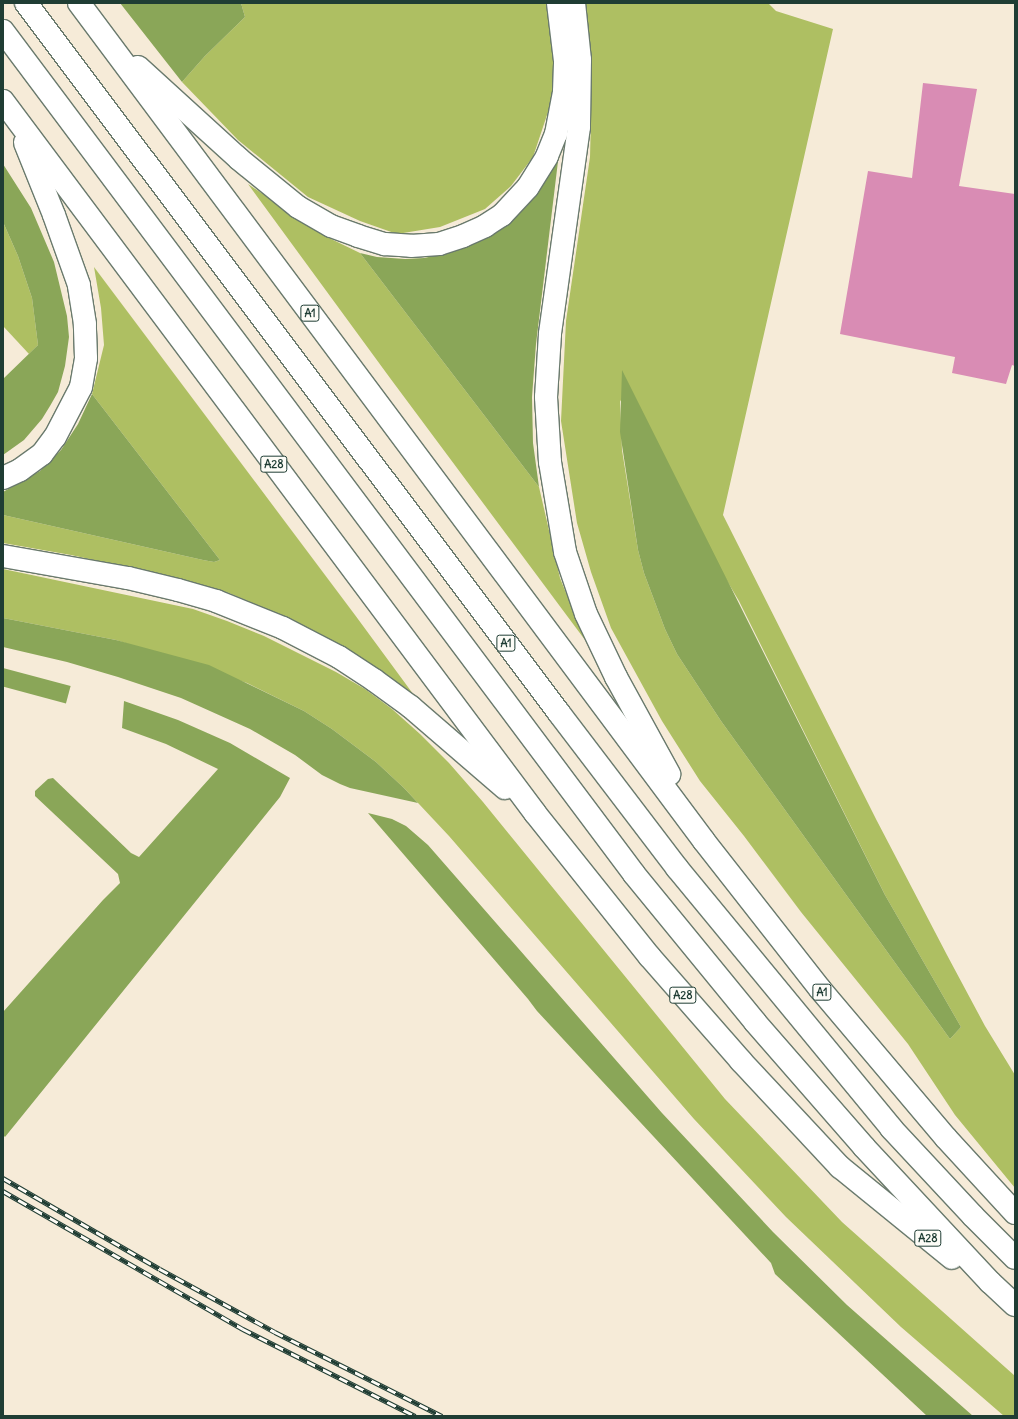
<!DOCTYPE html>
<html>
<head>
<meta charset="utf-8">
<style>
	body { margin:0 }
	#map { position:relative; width:1018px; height:1419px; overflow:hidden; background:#f6ebd8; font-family:Delius,sans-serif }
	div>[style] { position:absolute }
	.green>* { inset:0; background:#aebf62 }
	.forest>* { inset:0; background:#8aa658; transform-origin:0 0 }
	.building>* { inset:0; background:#d98cb4 }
	.roads { filter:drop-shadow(1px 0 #6a7a6d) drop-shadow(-1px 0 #6a7a6d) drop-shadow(0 1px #6a7a6d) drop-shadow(0 -1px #6a7a6d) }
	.highway>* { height:22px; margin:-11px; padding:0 11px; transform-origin:11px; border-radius:11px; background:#fff }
	.rail>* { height:4.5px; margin-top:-2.25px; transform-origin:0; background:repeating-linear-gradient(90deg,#fdfcf7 0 9px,#1f3d34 0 18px); box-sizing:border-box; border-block:1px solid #1f3d34 }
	span { translate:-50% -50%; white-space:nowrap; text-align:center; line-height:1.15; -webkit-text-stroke:3px #fdfcf7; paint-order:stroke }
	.shield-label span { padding:1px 3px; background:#fdfcf7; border:1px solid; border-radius:3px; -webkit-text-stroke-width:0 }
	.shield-label { font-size:11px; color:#1f3d34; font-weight:700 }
	.frame { position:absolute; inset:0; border:4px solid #1f3d34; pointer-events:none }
</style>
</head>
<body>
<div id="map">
	<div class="green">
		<i style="clip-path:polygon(241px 3px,552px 3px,557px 65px,552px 100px,533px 157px,511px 186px,485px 209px,440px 227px,397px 234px,360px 221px,308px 197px,238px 140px,182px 82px,205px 56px,245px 17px)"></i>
		<i style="clip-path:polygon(evenodd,584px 3px,768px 3px,776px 11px,833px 29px,723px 515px,877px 821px,947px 955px,985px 1026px,1015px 1075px,1015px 1188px,955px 1115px,908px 1044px,801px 912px,744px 836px,700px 781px,662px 721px,611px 628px,591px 572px,577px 523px,561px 421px,566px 321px,590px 157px,591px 117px,589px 59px,584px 3px,620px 400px,739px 601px,885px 895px,961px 1027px,950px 1039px,721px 721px,677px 654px,665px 629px,644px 573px,638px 550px,622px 450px,620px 400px)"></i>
		<i style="clip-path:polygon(248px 184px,325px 236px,360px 253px,539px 487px,560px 578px,585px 640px,390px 378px)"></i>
		<i style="clip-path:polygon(3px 222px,18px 256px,32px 298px,38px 345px,29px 354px,3px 326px)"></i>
		<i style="clip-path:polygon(94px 267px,355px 615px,419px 702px,323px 637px,281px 615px,229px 593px,176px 578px,71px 555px,3px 543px,3px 515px,203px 560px,214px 562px,220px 560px,92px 394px,104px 345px,101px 308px)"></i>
		<i style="clip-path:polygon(3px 569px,193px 609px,227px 621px,264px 636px,336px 672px,365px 689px,392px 709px,420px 734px,449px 763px,483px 802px,725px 1099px,842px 1222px,1015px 1376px,1015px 1416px,1004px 1416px,901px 1327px,786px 1217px,694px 1119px,449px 836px,404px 788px,376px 762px,332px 729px,304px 711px,247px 683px,116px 640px,3px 618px)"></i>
	</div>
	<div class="forest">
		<i style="clip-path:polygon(120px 3px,241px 3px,245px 17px,205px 56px,182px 82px)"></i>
		<i style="clip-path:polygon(559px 153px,536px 344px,532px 397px,533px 443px,539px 487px,360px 253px,377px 257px,405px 259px,424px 258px,452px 252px,474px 242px,508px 223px,526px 207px,540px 189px)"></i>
		<i style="clip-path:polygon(3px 164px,31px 208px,54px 262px,67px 316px,69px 337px,65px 366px,58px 392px,50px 406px,42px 419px,24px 440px,3px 455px,3px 379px,38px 345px,32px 298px,18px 256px,3px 222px)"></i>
		<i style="clip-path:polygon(622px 370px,885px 895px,961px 1027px,950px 1039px,721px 721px,677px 654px,665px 629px,644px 573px,638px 550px,620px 432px)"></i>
		<i style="clip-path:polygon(92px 394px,220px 560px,214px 562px,203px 560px,3px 515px,3px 492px,40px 471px,61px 450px,78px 424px)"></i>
		<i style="clip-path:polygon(3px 618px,116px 640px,209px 665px,304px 711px,332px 729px,376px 762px,404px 788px,418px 803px,350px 788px,340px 784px,322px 775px,295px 755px,250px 729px,181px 698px,118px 677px,67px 662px,3px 647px)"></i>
		<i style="left:3px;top:668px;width:70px;height:18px;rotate:15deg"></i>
		<i style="clip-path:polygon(124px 701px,178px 720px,230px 743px,290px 778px,280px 797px,5px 1137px,3px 1135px,3px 1012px,103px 900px,120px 883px,118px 874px,35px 796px,35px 791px,48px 779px,53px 778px,131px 853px,139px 857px,218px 769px,166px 744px,122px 728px)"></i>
		<i style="clip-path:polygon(368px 813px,392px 819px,406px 826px,428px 845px,662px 1113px,773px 1232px,847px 1305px,973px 1416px,927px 1416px,775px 1274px,771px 1263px,537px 1011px,528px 999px)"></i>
	</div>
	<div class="building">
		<i style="clip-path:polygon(923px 83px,977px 89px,959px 186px,1015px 194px,1015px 366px,1012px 365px,1006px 384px,952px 373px,955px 357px,840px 334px,868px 171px,912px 178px)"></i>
	</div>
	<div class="roads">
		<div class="highway">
			<i style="left:26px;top:3px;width:888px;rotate:53.1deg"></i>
			<i style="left:559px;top:713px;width:195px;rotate:52.7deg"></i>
			<i style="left:677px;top:868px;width:337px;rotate:50.5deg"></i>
			<i style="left:891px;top:1128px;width:120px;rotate:47deg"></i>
			<i style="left:973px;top:1216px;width:59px;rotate:45deg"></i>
			<i style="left:79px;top:3px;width:1045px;rotate:53.28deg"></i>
			<i style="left:704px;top:841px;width:188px;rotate:51.9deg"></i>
			<i style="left:820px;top:989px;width:195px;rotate:49.8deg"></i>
			<i style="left:946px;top:1138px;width:102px;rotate:47.4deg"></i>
			<i style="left:574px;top:3px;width:57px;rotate:84deg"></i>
			<i style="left:580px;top:60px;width:67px;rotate:90.9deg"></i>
			<i style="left:579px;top:127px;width:209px;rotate:98deg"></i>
			<i style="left:550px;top:334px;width:63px;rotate:93.6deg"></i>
			<i style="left:546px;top:397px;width:65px;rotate:86.5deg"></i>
			<i style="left:550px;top:462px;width:91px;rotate:80.5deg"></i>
			<i style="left:565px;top:552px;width:65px;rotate:71.3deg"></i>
			<i style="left:586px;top:614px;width:70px;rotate:64.5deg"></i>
			<i style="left:616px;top:677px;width:111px;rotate:61.3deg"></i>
			<i style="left:3px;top:31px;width:1053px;rotate:53.18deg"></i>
			<i style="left:634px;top:874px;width:191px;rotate:50.7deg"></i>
			<i style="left:755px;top:1022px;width:166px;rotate:48.9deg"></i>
			<i style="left:864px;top:1147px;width:185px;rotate:47deg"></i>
			<i style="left:990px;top:1282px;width:34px;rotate:43deg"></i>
			<i style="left:138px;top:67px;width:137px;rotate:42.3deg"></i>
			<i style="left:239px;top:159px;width:76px;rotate:39.1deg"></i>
			<i style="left:298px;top:207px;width:38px;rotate:30deg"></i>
			<i style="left:331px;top:226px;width:29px;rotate:20deg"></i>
			<i style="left:358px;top:236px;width:28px;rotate:17deg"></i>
			<i style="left:385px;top:244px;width:26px;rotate:4deg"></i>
			<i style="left:411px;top:246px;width:28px;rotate:-4deg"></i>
			<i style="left:439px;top:244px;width:25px;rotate:-18deg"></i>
			<i style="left:463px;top:236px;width:24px;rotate:-24deg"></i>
			<i style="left:485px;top:226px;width:20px;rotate:-33deg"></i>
			<i style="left:502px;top:215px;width:38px;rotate:-47deg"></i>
			<i style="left:528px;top:187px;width:36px;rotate:-58deg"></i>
			<i style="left:547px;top:156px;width:24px;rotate:-68deg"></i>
			<i style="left:556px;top:134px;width:43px;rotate:-79.2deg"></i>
			<i style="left:564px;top:92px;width:31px;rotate:-88deg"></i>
			<i style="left:565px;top:61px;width:58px;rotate:-96.9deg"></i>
			<i style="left:3px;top:101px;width:889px;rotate:53.23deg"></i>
			<i style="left:535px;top:813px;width:184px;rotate:51.4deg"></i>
			<i style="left:650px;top:957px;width:138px;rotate:48.8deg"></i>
			<i style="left:741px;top:1061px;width:145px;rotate:47deg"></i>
			<i style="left:840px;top:1167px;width:144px;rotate:39.1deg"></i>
			<i style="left:3px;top:478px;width:19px;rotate:-25deg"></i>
			<i style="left:20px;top:470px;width:27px;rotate:-36deg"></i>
			<i style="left:42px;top:454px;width:21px;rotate:-53deg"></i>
			<i style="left:55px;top:437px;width:56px;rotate:-62.5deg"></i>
			<i style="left:81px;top:387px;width:29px;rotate:-80deg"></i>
			<i style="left:86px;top:358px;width:34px;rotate:-92deg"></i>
			<i style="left:85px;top:324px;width:39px;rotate:-99deg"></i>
			<i style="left:79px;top:285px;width:74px;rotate:-109.7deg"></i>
			<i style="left:54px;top:215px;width:78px;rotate:-111.9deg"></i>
			<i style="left:3px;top:556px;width:127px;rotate:10deg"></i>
			<i style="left:128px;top:578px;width:51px;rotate:13.5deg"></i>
			<i style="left:178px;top:590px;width:40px;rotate:16deg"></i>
			<i style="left:216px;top:601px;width:72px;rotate:21.9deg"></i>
			<i style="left:283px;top:628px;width:63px;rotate:27.4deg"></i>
			<i style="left:339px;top:657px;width:42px;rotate:33.3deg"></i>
			<i style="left:374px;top:680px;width:46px;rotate:36.1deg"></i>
			<i style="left:411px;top:707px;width:124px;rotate:40.8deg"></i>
		</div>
	</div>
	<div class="rail">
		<i style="left:3px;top:1178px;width:181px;rotate:30.1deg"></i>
		<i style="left:160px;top:1269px;width:131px;rotate:28.7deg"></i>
		<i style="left:275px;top:1332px;width:187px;rotate:26.7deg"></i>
		<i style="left:3px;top:1191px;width:277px;rotate:29.9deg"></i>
		<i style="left:243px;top:1329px;width:193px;rotate:26.8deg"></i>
	</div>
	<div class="shield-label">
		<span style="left:310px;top:313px">A1</span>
		<span style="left:274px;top:464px">A28</span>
		<span style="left:506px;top:643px">A1</span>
		<span style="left:822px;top:992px">A1</span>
		<span style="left:683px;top:995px">A28</span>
		<span style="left:928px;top:1238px">A28</span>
	</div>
	<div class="frame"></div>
</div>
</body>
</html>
